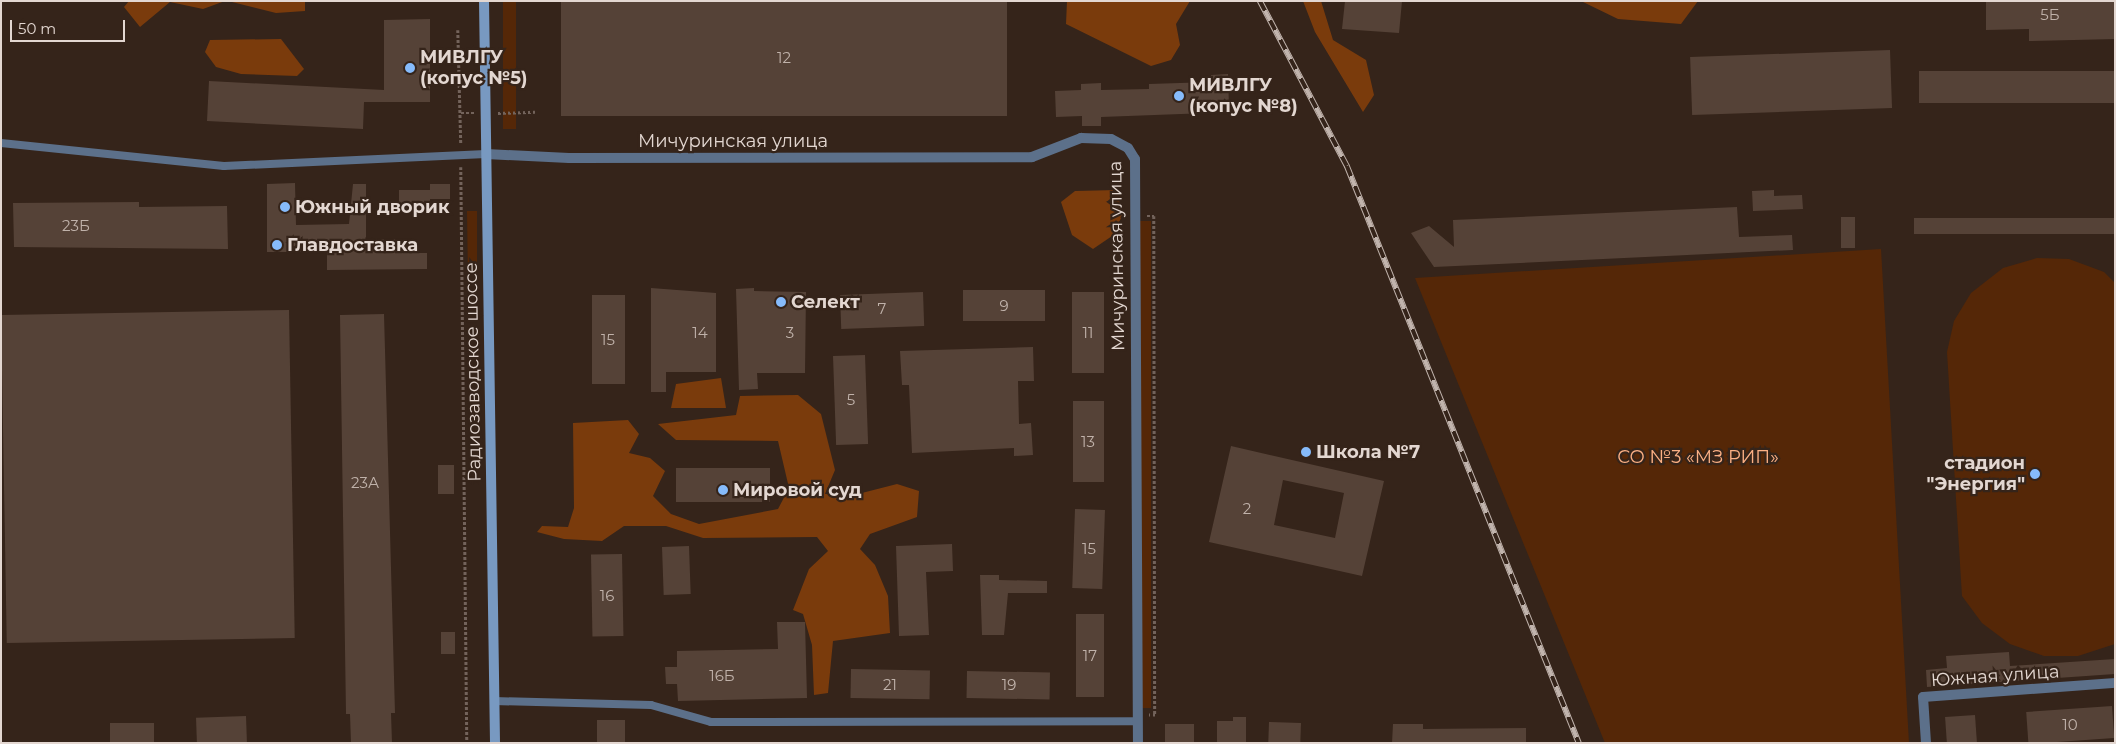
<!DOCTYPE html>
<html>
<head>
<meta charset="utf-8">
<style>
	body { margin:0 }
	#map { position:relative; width:2116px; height:744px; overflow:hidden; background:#35241a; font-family:Montserrat,sans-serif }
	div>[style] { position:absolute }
	.green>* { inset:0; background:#552707; transform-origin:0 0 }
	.forest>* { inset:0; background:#7a3b0c }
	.building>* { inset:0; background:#554237; transform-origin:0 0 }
	.path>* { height:2.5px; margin-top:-1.25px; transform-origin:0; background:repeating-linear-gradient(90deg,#73635b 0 2.5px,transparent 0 5px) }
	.lane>* { height:8px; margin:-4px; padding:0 4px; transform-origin:4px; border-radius:4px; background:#5c708a }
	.street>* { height:10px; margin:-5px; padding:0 5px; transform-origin:5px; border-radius:5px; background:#5c708a }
	.secondary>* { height:10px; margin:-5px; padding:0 5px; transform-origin:5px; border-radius:5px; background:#7899c1 }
	.rail>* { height:5.5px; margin-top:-2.75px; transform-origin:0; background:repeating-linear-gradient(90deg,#35241a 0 11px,#c1b4ad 0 22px); box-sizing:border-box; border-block:1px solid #c1b4ad }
	.dots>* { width:14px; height:14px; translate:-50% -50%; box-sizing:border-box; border:2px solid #35241a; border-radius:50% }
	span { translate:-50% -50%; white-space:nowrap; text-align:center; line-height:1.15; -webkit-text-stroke:4.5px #35241a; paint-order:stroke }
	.number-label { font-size:15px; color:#c0b2aa }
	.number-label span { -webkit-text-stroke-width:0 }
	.poi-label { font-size:18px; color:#e3d7d1; font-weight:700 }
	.left { translate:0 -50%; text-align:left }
	.right { translate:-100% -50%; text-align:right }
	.street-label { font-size:18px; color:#e3d7d1 }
	.park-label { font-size:18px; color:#fcb084 }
	.frame { position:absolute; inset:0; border:2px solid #e3d7d1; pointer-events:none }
	.scale { position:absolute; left:10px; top:20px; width:115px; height:22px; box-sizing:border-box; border:2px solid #e3d7d1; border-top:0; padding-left:6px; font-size:15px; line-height:18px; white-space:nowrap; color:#e3d7d1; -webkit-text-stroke:4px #35241a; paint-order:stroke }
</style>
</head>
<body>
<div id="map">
	<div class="green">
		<i style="left:503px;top:1px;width:13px;height:128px"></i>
		<i style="clip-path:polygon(467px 211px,477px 211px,477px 267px,468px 278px)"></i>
		<i style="left:1140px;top:221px;width:11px;height:487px"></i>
		<i style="clip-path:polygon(1881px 249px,1909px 743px,1605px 743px,1415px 278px)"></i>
		<i style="clip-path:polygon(2037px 258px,2069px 259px,2104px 272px,2115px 283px,2115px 644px,2078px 656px,2044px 656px,2010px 644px,1982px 623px,1962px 596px,1947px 352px,1954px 321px,1971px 293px,2003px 268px)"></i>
	</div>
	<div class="forest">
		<i style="clip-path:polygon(129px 1px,225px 1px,203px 9px,170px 2px,140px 27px,124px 7px)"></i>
		<i style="clip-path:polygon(228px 1px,305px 1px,305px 11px,276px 13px)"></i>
		<i style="clip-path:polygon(1067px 1px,1190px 1px,1176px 24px,1180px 45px,1171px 60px,1151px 66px,1066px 24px)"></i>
		<i style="clip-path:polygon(1303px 1px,1321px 1px,1333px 40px,1366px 60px,1374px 95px,1363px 112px,1315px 32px)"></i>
		<i style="clip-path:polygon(1581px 1px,1698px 1px,1681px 24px,1618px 19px)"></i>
		<i style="clip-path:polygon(281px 39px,304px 69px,297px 76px,241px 74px,216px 67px,205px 52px,210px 40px)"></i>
		<i style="clip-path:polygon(1117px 190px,1122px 215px,1115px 234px,1093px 249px,1072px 235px,1061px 202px,1075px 191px)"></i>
		<i style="clip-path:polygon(721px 378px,726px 408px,671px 408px,676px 384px)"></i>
		<i style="clip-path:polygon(798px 395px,821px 414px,835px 470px,825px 494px,854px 495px,897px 484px,919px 491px,917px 517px,870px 534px,860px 549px,875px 565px,888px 596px,890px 633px,833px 641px,828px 693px,814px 695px,812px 645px,803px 614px,793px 610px,809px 569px,828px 551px,817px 537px,703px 538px,666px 526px,624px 526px,602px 541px,564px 539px,537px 532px,542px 526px,568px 527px,574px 508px,573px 423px,628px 420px,639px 434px,629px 453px,650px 458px,665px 471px,653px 496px,671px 514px,699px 524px,778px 509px,789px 488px,778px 441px,676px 440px,658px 424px,736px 415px,740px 396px)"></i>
	</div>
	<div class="building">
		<i style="left:561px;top:1px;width:446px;height:115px"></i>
		<i style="clip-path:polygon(1345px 1px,1402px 1px,1399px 33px,1342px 29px)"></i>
		<i style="clip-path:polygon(1986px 1px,2115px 1px,2115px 39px,2029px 41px,2029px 29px,1986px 30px)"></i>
		<i style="clip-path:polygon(430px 19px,430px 102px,364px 102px,363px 129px,207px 121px,209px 81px,384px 90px,384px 20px)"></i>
		<i style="left:1890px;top:50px;width:58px;height:200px;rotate:88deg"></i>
		<i style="left:2115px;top:71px;width:32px;height:196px;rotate:90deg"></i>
		<i style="clip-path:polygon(1228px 74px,1229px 107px,1208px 108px,1208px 113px,1101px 117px,1101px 126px,1082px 126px,1082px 116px,1056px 117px,1055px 91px,1081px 90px,1081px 84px,1101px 83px,1101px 90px,1149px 89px,1149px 84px,1211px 82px,1211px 75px)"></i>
		<i style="clip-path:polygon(295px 183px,296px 225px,349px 224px,353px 184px,366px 184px,366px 240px,396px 239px,396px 253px,427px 253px,427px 269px,327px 270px,327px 252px,267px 252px,267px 184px)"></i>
		<i style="left:450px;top:184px;width:15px;height:20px;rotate:90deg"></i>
		<i style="left:399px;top:190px;width:31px;height:23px"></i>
		<i style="clip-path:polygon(1774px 190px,1774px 196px,1802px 195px,1803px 209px,1753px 211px,1752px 191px)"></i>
		<i style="clip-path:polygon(139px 202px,139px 207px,227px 206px,228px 249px,14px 247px,13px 203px)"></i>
		<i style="clip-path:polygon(1737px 207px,1739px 237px,1792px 235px,1793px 250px,1434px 267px,1411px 233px,1429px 226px,1454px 247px,1453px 220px)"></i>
		<i style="left:1841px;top:217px;width:14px;height:31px"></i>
		<i style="left:2115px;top:218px;width:16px;height:201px;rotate:90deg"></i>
		<i style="clip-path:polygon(651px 288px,716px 293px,716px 372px,666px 372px,666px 392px,651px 392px)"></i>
		<i style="clip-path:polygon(754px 288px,754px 291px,806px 292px,805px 373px,757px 373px,758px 389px,739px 390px,736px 289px)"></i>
		<i style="left:1045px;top:290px;width:31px;height:82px;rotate:90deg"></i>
		<i style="left:923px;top:292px;width:34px;height:83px;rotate:88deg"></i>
		<i style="left:1072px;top:292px;width:32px;height:81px"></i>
		<i style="left:592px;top:295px;width:33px;height:89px"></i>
		<i style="left:289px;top:310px;width:328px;height:288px;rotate:89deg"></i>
		<i style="clip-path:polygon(384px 314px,395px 713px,391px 713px,392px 743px,351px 743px,350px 714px,346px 714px,340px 315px)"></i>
		<i style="clip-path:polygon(1033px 347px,1034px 381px,1018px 381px,1019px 424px,1031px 423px,1033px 455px,1014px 456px,1014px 448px,912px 453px,909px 385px,902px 385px,900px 351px)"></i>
		<i style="left:865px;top:355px;width:89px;height:32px;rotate:88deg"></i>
		<i style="left:1073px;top:401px;width:31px;height:81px"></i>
		<i style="clip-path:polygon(evenodd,1231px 446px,1384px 481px,1362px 576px,1209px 542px,1231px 446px,1283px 480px,1344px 493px,1335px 538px,1274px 525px,1283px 480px)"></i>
		<i style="left:438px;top:465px;width:16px;height:29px"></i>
		<i style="left:676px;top:468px;width:94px;height:34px"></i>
		<i style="left:1075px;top:509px;width:30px;height:79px;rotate:2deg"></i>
		<i style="clip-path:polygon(952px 544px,953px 571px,926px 572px,929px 635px,899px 636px,896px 546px)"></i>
		<i style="left:689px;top:546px;width:48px;height:27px;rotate:88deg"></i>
		<i style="left:622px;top:554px;width:82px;height:31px;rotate:89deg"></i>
		<i style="clip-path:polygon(980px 575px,999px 575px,999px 580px,1047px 581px,1047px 593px,1008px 593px,1004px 635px,982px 635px)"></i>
		<i style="left:1076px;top:614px;width:28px;height:83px"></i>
		<i style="clip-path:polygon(777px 622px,805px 622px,807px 698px,678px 701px,677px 684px,666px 684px,665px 667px,677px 667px,677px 651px,778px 649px)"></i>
		<i style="left:441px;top:632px;width:14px;height:22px"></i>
		<i style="clip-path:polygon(2009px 652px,2010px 666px,2115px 659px,2115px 674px,1927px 687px,1926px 670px,1947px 668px,1946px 656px)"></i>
		<i style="left:851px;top:669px;width:79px;height:29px;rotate:1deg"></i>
		<i style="left:967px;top:671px;width:83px;height:27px;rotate:1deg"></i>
		<i style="left:2112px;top:706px;width:32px;height:86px;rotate:86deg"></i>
		<i style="left:1975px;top:715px;width:28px;height:30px;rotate:86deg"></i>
		<i style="left:246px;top:716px;width:27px;height:50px;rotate:88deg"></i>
		<i style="clip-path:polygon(1233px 717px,1246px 717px,1246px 743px,1217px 743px,1217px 721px,1233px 721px)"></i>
		<i style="left:597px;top:720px;width:28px;height:23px"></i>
		<i style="left:1269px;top:722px;width:32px;height:21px;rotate:2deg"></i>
		<i style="left:110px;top:723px;width:44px;height:20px"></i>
		<i style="left:1165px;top:724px;width:29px;height:19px"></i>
		<i style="clip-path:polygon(1393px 724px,1423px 724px,1423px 729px,1526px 728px,1526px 743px,1392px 743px)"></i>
	</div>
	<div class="path">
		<i style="left:458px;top:30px;width:114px;rotate:88.5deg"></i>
		<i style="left:461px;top:113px;width:14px"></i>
		<i style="left:498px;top:113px;width:37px;rotate:-2deg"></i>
		<i style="left:461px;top:167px;width:576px;rotate:89.4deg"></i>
		<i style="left:1147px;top:216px;width:7px"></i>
		<i style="left:1154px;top:216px;width:499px;rotate:89.9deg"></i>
		<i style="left:1155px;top:715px;width:6px;rotate:180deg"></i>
	</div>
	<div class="lane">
		<i style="left:1px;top:143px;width:224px;rotate:5.9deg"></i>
		<i style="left:224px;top:166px;width:262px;rotate:-2.6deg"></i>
		<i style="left:494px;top:701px;width:157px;rotate:1.5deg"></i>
		<i style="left:651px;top:705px;width:62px;rotate:15.8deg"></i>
		<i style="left:711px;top:722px;width:427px;rotate:-0.1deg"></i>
	</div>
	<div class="street">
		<i style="left:486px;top:154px;width:83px;rotate:2.8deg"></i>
		<i style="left:569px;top:158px;width:463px;rotate:-0.1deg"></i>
		<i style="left:1032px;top:157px;width:53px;rotate:-21.2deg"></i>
		<i style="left:1081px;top:138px;width:30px;rotate:2deg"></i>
		<i style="left:1111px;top:139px;width:19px;rotate:28deg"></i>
		<i style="left:1128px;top:148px;width:13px;rotate:58deg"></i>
		<i style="left:1135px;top:159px;width:584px;rotate:89.71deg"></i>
		<i style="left:1926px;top:743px;width:46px;rotate:-93.7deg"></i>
		<i style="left:1923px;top:697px;width:193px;rotate:-4.2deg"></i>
	</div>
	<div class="secondary">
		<i style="left:484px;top:1px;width:742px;rotate:89.15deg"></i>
	</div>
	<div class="rail">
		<i style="left:1260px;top:1px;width:187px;rotate:62.2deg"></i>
		<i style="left:1347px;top:166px;width:622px;rotate:68.1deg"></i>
	</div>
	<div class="dots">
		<i style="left:410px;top:68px;background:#86bbfb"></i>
		<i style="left:1179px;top:96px;background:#86bbfb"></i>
		<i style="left:285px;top:207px;background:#86bbfb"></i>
		<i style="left:277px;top:245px;background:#86bbfb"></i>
		<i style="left:781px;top:302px;background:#86bbfb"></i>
		<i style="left:1306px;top:452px;background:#86bbfb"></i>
		<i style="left:2035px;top:474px;background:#86bbfb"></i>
		<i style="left:723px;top:490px;background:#86bbfb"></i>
	</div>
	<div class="number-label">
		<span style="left:2050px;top:15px">5Б</span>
		<span style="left:784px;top:58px">12</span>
		<span style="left:76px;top:226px">23Б</span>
		<span style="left:1004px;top:306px">9</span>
		<span style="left:882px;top:309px">7</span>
		<span style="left:700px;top:333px">14</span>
		<span style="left:790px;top:333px">3</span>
		<span style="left:1088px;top:333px">11</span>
		<span style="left:608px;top:340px">15</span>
		<span style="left:851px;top:400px">5</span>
		<span style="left:1088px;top:442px">13</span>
		<span style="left:365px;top:483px">23А</span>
		<span style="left:1247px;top:509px">2</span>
		<span style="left:1089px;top:549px">15</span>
		<span style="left:607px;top:596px">16</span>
		<span style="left:1090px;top:656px">17</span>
		<span style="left:722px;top:676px">16Б</span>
		<span style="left:890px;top:685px">21</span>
		<span style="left:1009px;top:685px">19</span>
		<span style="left:2070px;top:725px">10</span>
	</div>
	<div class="poi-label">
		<span class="left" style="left:420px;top:68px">МИВЛГУ<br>(копус №5)</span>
		<span class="left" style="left:1189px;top:96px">МИВЛГУ<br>(копус №8)</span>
		<span class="left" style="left:295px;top:207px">Южный дворик</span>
		<span class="left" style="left:287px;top:245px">Главдоставка</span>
		<span class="left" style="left:791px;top:302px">Селект</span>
		<span class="left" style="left:1316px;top:452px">Школа №7</span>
		<span class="right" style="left:2025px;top:474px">стадион<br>"Энергия"</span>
		<span class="left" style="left:733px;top:490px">Мировой суд</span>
	</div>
	<div class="street-label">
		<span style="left:733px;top:141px">Мичуринская улица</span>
		<span style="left:1117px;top:256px;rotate:-91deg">Мичуринская улица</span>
		<span style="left:473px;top:372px;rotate:-91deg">Радиозаводское шоссе</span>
		<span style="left:1995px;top:676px;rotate:-4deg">Южная улица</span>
	</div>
	<div class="park-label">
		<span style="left:1698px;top:457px">СО №3 «МЗ РИП»</span>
	</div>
	<div class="frame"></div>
	<div class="scale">50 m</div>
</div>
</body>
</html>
